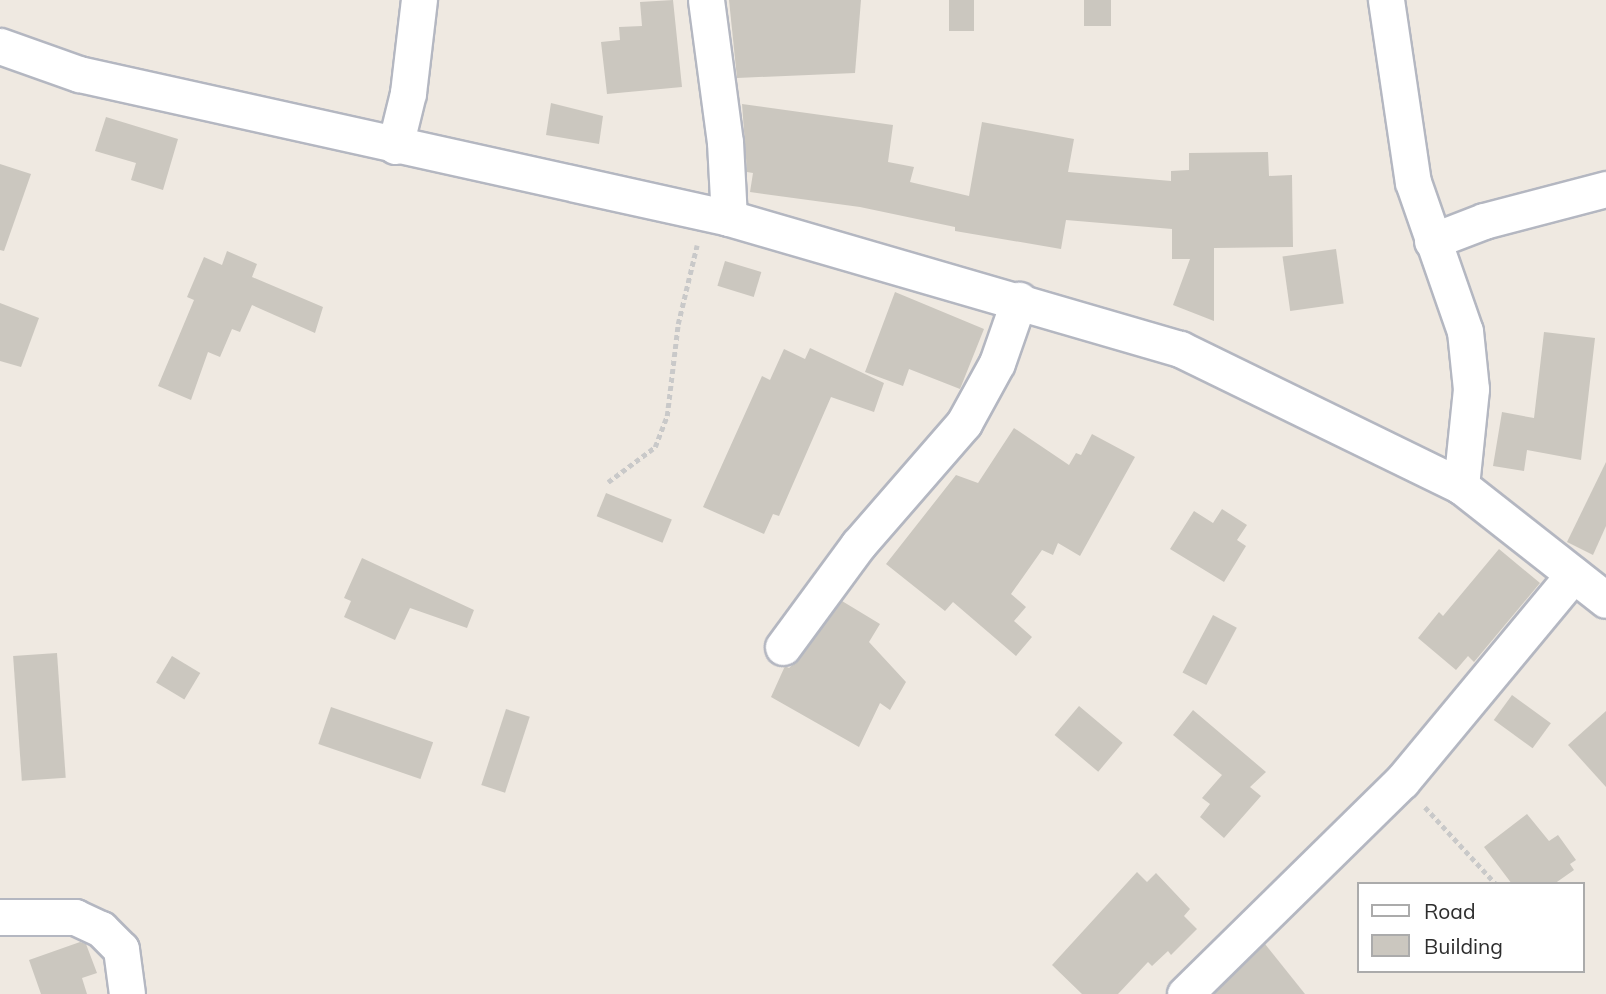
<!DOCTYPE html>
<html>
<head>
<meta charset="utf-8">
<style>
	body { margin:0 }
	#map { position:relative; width:1606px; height:994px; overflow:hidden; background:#efe9e1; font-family:Mulish,sans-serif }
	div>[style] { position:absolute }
	.building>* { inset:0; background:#cbc7bf; transform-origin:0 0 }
	.path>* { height:4.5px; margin-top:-2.25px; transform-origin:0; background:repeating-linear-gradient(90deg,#c9c9c9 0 5px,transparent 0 8.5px) }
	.roads { filter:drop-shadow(2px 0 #b4b7c1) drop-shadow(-2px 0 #b4b7c1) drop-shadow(0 2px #b4b7c1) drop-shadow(0 -2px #b4b7c1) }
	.minor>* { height:35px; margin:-17.5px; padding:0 17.5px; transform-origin:17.5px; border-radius:17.5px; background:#fff }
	span { translate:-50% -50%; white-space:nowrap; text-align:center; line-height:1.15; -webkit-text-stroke:5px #fff; paint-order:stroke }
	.legend { position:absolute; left:1357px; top:882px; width:228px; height:91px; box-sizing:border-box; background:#fff; border:2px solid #ababab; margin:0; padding:9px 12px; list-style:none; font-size:21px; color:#2e2e2e }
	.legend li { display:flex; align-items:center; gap:14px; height:35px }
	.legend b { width:35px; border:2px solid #ababab }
</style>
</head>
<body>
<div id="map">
	<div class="building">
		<i style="clip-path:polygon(673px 0,682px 87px,607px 94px,601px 42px,620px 40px,619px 27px,642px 26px,640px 2px)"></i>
		<i style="clip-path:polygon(729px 0,861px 0,855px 73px,737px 78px)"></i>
		<i style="left:949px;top:0;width:25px;height:31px"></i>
		<i style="left:1084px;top:0;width:27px;height:26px"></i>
		<i style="clip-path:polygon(551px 103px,603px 116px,599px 144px,546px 135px)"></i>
		<i style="clip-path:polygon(742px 104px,893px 125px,888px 162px,914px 167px,910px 182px,969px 196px,982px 122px,1074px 139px,1068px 172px,1171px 181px,1171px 171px,1189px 170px,1189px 153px,1268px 152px,1269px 176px,1292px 175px,1293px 247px,1214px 248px,1214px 321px,1173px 305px,1190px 259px,1172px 259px,1172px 229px,1066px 220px,1061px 249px,955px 231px,955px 227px,860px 207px,750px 192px,753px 173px,747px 172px)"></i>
		<i style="clip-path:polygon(106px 117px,178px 139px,163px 190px,131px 180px,136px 163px,95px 151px)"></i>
		<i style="clip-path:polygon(0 164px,31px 174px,4px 251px,0 250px)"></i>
		<i style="left:1336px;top:249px;width:55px;height:54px;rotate:82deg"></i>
		<i style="clip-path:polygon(227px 251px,257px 264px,252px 277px,323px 307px,315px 333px,252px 305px,240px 332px,232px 329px,220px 357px,208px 352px,191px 400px,158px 386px,194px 300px,187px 297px,204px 257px,222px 265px)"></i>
		<i style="left:725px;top:261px;width:38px;height:26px;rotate:17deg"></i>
		<i style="clip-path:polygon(895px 292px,984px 329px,960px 389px,909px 369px,903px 386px,865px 372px)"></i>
		<i style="clip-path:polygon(0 303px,39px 318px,21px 367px,0 361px)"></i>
		<i style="clip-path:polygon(1544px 332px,1595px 338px,1581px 460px,1527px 450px,1524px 471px,1493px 466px,1502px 412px,1534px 418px)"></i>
		<i style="clip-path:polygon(810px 348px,884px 383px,874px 412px,831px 397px,779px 516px,773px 514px,764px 534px,703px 507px,762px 376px,770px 380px,784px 349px,805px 359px)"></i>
		<i style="clip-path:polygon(1014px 428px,1069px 465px,1076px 453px,1081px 455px,1092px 434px,1135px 457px,1080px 556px,1058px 543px,1053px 555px,1042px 550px,1011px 594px,1026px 607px,1014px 621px,1032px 637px,1016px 656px,953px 602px,945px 611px,886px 564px,956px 475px,978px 483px)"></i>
		<i style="clip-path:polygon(1606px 462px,1606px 526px,1593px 555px,1567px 542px)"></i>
		<i style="left:606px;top:493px;width:71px;height:25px;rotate:22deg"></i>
		<i style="clip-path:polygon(1222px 509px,1247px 525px,1237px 540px,1246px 546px,1224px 582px,1170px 549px,1194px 511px,1213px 523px)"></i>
		<i style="clip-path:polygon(1499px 549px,1540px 583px,1474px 662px,1468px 656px,1456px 670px,1418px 638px,1439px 612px,1443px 616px)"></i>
		<i style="clip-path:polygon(362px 558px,474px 610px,467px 628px,410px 608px,395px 640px,344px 617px,351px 601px,344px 598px)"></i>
		<i style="clip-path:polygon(842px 601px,880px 624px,869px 642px,906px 682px,890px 710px,880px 703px,859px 747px,771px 697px,785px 666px,789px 668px,799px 659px)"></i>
		<i style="left:1213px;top:615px;width:27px;height:65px;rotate:28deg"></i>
		<i style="left:57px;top:653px;width:125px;height:44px;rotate:86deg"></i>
		<i style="left:172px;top:656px;width:33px;height:31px;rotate:31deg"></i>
		<i style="left:1512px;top:695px;width:48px;height:31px;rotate:36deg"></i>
		<i style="left:1079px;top:706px;width:57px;height:38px;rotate:40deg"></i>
		<i style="left:331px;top:707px;width:108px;height:39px;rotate:19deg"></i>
		<i style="left:506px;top:709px;width:25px;height:80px;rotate:18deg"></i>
		<i style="clip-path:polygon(1193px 710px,1266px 772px,1250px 787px,1261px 796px,1224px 838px,1200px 817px,1210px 804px,1202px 798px,1222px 775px,1173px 735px)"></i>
		<i style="clip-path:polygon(1606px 711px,1606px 787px,1568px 745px)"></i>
		<i style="clip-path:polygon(1527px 814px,1549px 841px,1558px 835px,1576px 860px,1570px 864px,1574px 870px,1554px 884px,1512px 884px,1484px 847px)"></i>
		<i style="clip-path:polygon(1137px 872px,1147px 882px,1156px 873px,1190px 909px,1184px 916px,1197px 929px,1171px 955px,1168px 951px,1152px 966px,1148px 962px,1118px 994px,1082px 994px,1052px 965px)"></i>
		<i style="clip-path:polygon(80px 942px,86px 944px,97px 973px,82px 978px,87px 994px,41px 994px,29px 960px)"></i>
		<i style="clip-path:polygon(1265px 944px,1305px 994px,1214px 994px)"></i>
	</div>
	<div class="path">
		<i style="left:608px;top:482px;width:59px;rotate:-36.7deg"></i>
		<i style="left:655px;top:447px;width:33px;rotate:-69deg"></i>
		<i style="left:667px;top:416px;width:93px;rotate:-83.2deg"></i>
		<i style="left:678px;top:324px;width:81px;rotate:-76.5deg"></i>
		<i style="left:1425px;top:807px;width:105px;rotate:47.3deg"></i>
	</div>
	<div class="roads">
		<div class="minor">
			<i style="left:706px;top:0;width:143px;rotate:82.4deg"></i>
			<i style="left:725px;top:142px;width:76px;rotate:87deg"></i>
			<i style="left:1386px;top:0;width:184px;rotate:81.6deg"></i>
			<i style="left:1413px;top:182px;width:158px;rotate:70.8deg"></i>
			<i style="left:1465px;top:331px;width:58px;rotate:84.1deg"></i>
			<i style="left:1471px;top:389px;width:98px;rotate:95.9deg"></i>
			<i style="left:0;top:46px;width:84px;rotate:19.5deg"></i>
			<i style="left:79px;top:74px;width:666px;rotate:12.49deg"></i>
			<i style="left:729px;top:218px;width:470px;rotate:16.2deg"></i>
			<i style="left:1180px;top:349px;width:313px;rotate:26deg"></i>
			<i style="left:1461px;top:486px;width:184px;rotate:38.2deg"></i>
			<i style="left:395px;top:146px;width:55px;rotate:-76.2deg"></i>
			<i style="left:408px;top:93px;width:94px;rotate:-83.3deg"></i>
			<i style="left:1432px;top:241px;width:56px;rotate:-21deg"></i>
			<i style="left:1484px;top:221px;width:126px;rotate:-14.7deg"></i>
			<i style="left:783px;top:647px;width:127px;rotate:-53.7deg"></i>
			<i style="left:858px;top:545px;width:162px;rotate:-49deg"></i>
			<i style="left:964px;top:423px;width:68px;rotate:-61.2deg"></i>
			<i style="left:997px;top:363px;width:67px;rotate:-70.8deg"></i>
			<i style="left:0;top:917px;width:75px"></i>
			<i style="left:75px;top:917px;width:29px;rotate:25deg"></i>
			<i style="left:101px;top:929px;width:28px;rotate:45deg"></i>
			<i style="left:121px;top:949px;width:45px;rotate:82.4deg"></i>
			<i style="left:1185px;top:994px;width:304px;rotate:-44.5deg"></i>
			<i style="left:1402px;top:781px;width:268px;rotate:-50.3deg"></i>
		</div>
	</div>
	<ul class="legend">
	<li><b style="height:9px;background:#fff"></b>Road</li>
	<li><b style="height:19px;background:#cbc7bf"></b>Building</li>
	</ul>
</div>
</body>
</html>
